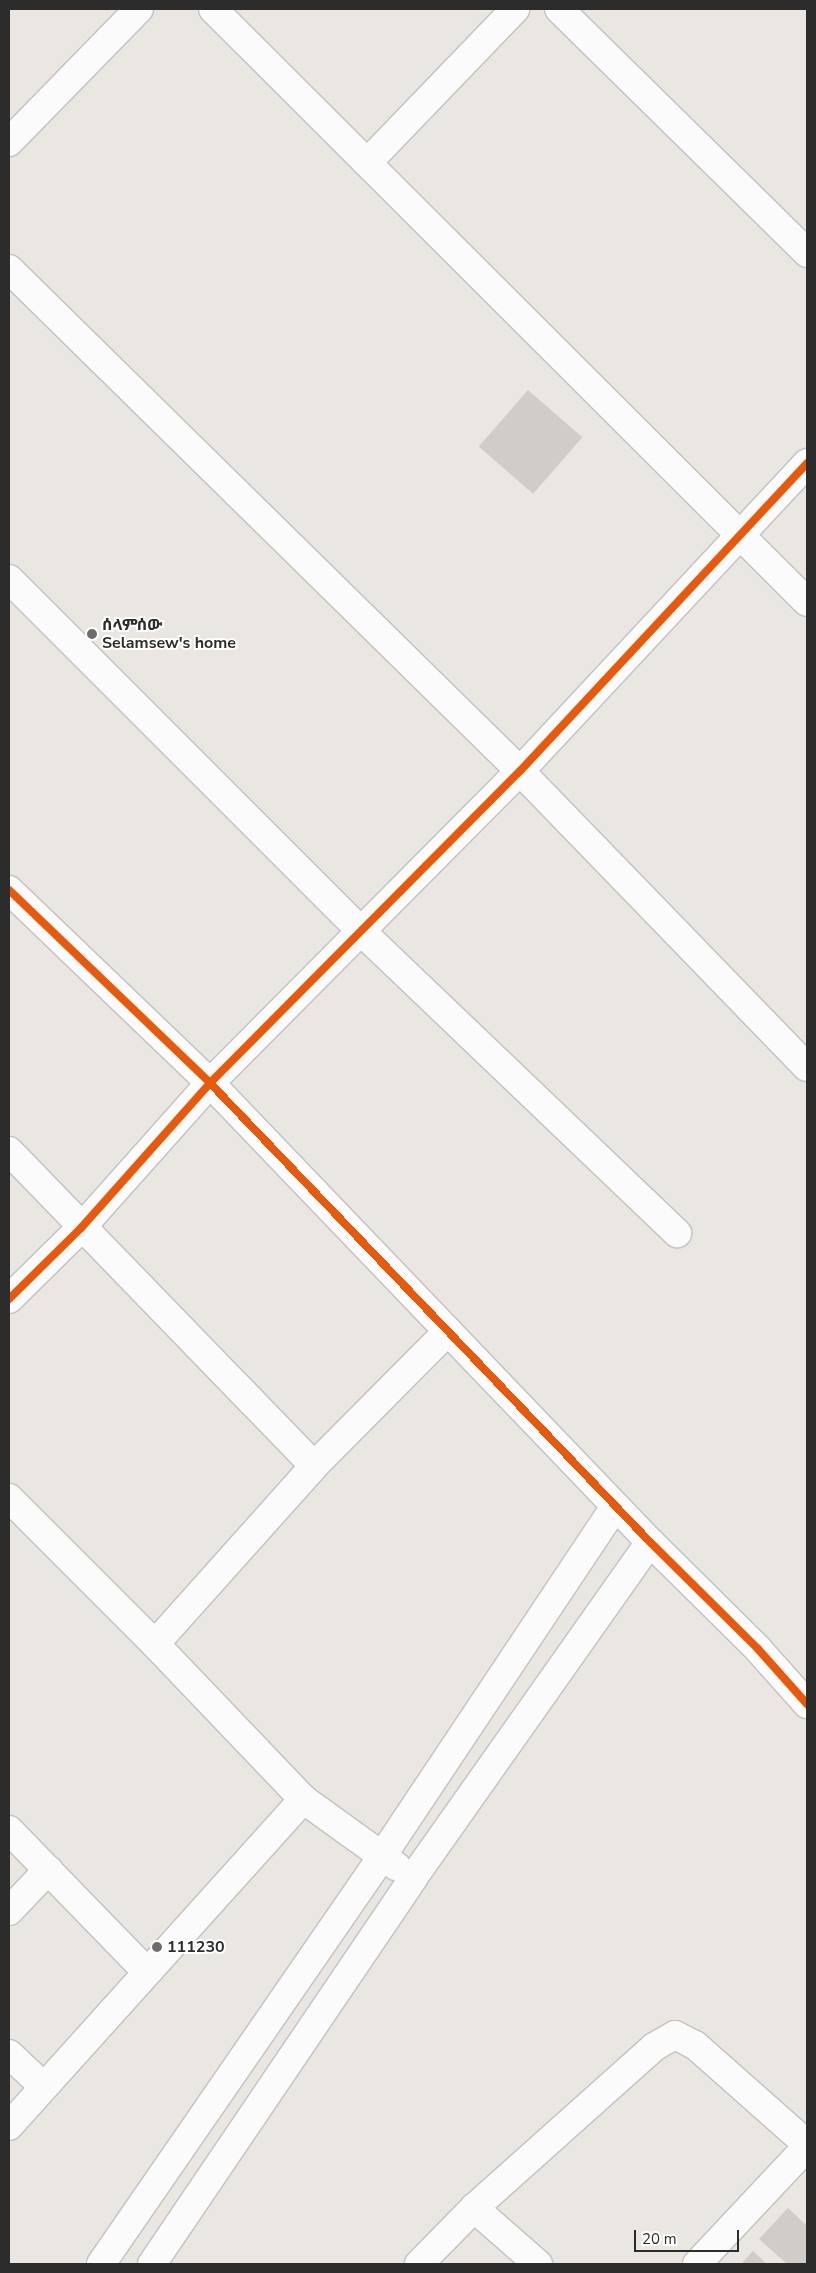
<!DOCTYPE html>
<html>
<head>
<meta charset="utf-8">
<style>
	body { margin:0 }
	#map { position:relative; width:816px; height:2273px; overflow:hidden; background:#eae6e2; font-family:"Nunito Sans","Noto Sans Ethiopic",sans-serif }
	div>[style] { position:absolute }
	.building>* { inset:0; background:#cfccc9; transform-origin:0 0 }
	.roads { filter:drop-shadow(1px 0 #c3c2c2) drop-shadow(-1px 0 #c3c2c2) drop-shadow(0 1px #c3c2c2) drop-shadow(0 -1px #c3c2c2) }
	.street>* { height:28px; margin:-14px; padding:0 14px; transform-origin:14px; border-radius:14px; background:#fcfbfb }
	.cycleway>* { height:8px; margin:-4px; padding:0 4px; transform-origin:4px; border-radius:4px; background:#e8590c }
	.dots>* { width:14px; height:14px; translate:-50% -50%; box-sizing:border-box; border:2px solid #fff; border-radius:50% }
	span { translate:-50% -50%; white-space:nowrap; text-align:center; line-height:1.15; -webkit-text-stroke:4px #fff; paint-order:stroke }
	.poi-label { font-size:16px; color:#2c2c2c; font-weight:700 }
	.left { translate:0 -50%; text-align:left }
	.frame { position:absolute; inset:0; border:10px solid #2c2c2c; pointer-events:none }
	.scale { position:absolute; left:634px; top:2230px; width:105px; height:22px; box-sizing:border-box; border:2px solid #2c2c2c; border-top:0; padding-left:6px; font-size:15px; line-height:18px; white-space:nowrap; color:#2c2c2c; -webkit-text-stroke:4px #fff; paint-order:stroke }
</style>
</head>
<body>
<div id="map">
	<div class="building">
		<i style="left:528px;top:390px;width:72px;height:75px;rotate:41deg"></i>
		<i style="clip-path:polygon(788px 2208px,807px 2226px,807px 2264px,787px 2264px,759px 2239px)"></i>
		<i style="clip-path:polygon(753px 2251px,767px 2264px,741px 2264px)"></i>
	</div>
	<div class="roads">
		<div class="street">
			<i style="left:213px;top:9px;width:839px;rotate:44.95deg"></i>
			<i style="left:559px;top:9px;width:348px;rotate:44.5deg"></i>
			<i style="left:9px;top:142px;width:186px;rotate:-45.7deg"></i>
			<i style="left:367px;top:163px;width:214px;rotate:-46.1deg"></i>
			<i style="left:9px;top:269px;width:716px;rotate:44.49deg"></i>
			<i style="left:520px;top:771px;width:412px;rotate:45.9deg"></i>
			<i style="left:9px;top:579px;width:499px;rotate:45deg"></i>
			<i style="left:362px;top:932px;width:436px;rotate:43.7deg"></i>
			<i style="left:9px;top:890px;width:279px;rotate:43.8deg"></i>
			<i style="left:210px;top:1083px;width:636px;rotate:46.21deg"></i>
			<i style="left:650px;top:1542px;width:152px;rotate:44.7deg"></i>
			<i style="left:758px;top:1649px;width:74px;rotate:48.3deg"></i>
			<i style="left:9px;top:1151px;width:438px;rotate:45.9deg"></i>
			<i style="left:9px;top:1299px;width:101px;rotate:-44.6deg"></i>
			<i style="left:81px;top:1228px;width:194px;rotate:-48.3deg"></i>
			<i style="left:210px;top:1083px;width:440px;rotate:-45.2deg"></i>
			<i style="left:520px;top:771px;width:421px;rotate:-47deg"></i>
			<i style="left:9px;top:1498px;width:206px;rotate:45deg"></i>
			<i style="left:155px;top:1644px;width:214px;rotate:46.3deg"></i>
			<i style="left:303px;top:1799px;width:115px;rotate:35.8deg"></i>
			<i style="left:155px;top:1644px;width:239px;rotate:-48.2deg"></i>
			<i style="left:314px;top:1466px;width:190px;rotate:-45.2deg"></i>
			<i style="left:9px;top:1830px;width:198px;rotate:45.8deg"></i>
			<i style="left:9px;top:1911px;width:57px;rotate:-46.4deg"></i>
			<i style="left:9px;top:2054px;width:48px;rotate:43.3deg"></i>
			<i style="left:9px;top:2126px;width:440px;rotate:-48deg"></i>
			<i style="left:474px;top:2208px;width:85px;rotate:41.2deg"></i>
			<i style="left:101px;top:2264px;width:495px;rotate:-55.4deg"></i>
			<i style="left:382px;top:1856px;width:420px;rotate:-56.3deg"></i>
			<i style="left:152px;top:2264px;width:466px;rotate:-55.9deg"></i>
			<i style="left:413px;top:1878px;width:411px;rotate:-54.8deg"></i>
			<i style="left:419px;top:2264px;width:78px;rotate:-45.5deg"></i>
			<i style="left:474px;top:2208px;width:241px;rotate:-41.8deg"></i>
			<i style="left:654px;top:2047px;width:24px;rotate:-30deg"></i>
			<i style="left:675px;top:2035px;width:22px;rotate:27deg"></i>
			<i style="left:695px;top:2045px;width:149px;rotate:41.5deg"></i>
			<i style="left:697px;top:2264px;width:161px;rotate:-46.8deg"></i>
		</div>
	</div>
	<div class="cycleway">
		<i style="left:9px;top:890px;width:279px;rotate:43.8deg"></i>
		<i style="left:210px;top:1083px;width:636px;rotate:46.21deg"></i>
		<i style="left:650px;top:1542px;width:152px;rotate:44.7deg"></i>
		<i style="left:758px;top:1649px;width:74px;rotate:48.3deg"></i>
		<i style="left:9px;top:1299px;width:101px;rotate:-44.6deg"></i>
		<i style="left:81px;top:1228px;width:194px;rotate:-48.3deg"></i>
		<i style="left:210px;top:1083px;width:440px;rotate:-45.2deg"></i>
		<i style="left:520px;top:771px;width:421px;rotate:-47deg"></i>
	</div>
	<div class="dots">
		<i style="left:92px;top:634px;background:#6e6d6c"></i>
		<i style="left:157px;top:1947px;background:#6e6d6c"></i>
	</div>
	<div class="poi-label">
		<span class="left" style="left:102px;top:634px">ሰላምሰው<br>Selamsew's home</span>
		<span class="left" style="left:167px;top:1947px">111230</span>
	</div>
	<div class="frame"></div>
	<div class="scale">20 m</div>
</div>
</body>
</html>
